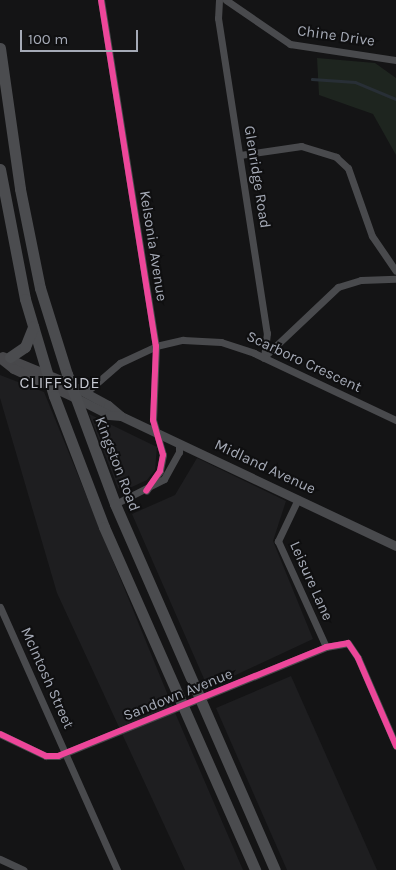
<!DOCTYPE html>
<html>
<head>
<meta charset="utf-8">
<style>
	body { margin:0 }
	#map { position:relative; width:396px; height:870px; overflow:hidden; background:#141415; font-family:Karla,sans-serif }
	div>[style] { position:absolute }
	.built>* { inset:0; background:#1e1e20 }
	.green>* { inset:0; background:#1e251f }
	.stream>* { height:2.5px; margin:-1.25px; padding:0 1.25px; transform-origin:1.25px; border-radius:1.25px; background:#282f36 }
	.minor>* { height:7px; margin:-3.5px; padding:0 3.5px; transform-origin:3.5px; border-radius:3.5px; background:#494a4d }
	.tertiary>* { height:9px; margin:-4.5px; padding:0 4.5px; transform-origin:4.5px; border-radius:4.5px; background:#494a4d }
	.secondary>* { height:10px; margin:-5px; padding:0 5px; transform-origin:5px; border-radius:5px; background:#48484b }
	.primary>* { height:11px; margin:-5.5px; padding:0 5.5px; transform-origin:5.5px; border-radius:5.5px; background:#4b4c4f }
	.cycleway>* { height:6px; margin:-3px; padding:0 3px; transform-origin:3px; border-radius:3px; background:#ed469a }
	span { translate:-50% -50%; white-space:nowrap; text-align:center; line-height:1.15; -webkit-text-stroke:4px #0f0f10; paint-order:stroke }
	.street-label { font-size:15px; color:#a5aab6 }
	.neighbourhood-label { font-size:16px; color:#c6c9d2; letter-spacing:1px }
	.scale { position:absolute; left:20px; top:30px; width:118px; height:22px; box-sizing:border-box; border:2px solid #a5aab6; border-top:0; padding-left:6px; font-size:15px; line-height:18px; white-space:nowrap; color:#a5aab6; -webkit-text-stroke:4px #0f0f10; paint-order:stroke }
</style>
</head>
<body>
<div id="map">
	<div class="built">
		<i style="clip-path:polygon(0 375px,44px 392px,176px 715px,243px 870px,185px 870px,57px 593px,0 398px)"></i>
		<i style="clip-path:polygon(89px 414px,157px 447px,155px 470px,147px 480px,123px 491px,118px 488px)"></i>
		<i style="clip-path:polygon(197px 458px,286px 501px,273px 541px,313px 639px,208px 688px,132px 514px,175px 495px)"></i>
		<i style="clip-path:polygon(291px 676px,377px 870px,287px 870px,216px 708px)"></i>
	</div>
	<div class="green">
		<i style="clip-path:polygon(317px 58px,375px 63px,396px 78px,396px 155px,373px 114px,319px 95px)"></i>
	</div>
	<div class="stream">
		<i style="left:312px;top:79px;width:43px;rotate:4deg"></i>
		<i style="left:355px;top:82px;width:44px;rotate:22.5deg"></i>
	</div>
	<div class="minor">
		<i style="left:101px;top:0;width:350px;rotate:81deg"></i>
		<i style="left:156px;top:346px;width:74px;rotate:92.3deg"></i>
		<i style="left:153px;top:420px;width:36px;rotate:74deg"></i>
		<i style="left:163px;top:455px;width:16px;rotate:101deg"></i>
		<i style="left:160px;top:471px;width:24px;rotate:125deg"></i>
		<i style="left:219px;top:0;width:18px;rotate:93deg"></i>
		<i style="left:218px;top:18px;width:319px;rotate:81.2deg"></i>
		<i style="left:267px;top:333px;width:25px;rotate:97deg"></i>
		<i style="left:226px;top:0;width:78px;rotate:34.5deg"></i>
		<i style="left:290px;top:44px;width:107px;rotate:8.6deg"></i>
		<i style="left:240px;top:155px;width:62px;rotate:-8.4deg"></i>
		<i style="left:301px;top:146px;width:37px;rotate:17deg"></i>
		<i style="left:336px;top:157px;width:16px;rotate:43deg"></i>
		<i style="left:348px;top:168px;width:72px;rotate:70.6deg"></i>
		<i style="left:372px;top:236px;width:42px;rotate:55.6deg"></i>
		<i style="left:264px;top:357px;width:102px;rotate:-43.4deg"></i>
		<i style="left:338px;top:287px;width:24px;rotate:-17deg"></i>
		<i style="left:361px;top:280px;width:35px;rotate:-2deg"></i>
		<i style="left:91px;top:388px;width:38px;rotate:-41deg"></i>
		<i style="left:120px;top:363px;width:40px;rotate:-25deg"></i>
		<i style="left:156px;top:346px;width:28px;rotate:-13deg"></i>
		<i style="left:183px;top:340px;width:38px;rotate:3deg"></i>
		<i style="left:221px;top:342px;width:35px;rotate:18deg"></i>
		<i style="left:254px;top:353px;width:157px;rotate:25.3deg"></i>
		<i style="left:298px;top:499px;width:47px;rotate:115.5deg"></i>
		<i style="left:278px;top:541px;width:116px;rotate:65.6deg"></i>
		<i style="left:115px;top:504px;width:55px;rotate:-27deg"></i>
		<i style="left:164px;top:479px;width:31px;rotate:-61deg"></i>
		<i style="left:179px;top:452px;width:9px;rotate:-90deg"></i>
		<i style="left:0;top:607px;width:288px;rotate:66deg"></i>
		<i style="left:0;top:734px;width:51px;rotate:25.6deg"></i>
		<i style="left:46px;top:756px;width:12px"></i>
		<i style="left:58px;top:756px;width:289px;rotate:-22.1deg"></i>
		<i style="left:326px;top:647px;width:22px;rotate:-10deg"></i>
		<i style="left:348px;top:643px;width:18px;rotate:56deg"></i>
		<i style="left:358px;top:658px;width:96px;rotate:66.6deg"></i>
		<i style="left:0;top:859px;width:26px;rotate:25deg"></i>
	</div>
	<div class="tertiary">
		<i style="left:71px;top:385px;width:42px;rotate:28.4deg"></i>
		<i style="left:108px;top:405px;width:17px;rotate:40deg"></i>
		<i style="left:121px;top:416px;width:304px;rotate:25.3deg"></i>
		<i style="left:76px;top:398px;width:37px;rotate:27deg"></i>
		<i style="left:109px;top:415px;width:12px;rotate:5deg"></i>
	</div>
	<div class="secondary">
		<i style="left:3px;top:357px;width:74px;rotate:22.4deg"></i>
		<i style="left:0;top:358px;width:18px;rotate:38deg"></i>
		<i style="left:14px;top:369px;width:68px;rotate:25.1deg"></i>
	</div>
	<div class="primary">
		<i style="left:0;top:48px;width:142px;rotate:81.9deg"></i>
		<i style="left:20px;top:189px;width:101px;rotate:78.6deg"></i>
		<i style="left:40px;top:288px;width:90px;rotate:72.6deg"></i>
		<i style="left:67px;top:374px;width:139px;rotate:69.7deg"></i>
		<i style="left:115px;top:504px;width:399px;rotate:66.4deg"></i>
		<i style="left:0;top:169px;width:132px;rotate:79.1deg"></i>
		<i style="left:25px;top:299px;width:101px;rotate:73.4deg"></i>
		<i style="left:54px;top:396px;width:140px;rotate:69.1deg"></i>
		<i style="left:104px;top:527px;width:375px;rotate:66.2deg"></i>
		<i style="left:10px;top:357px;width:18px;rotate:-34deg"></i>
		<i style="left:25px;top:347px;width:22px;rotate:-68deg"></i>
	</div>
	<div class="cycleway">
		<i style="left:101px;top:0;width:350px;rotate:81deg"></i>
		<i style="left:156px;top:346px;width:74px;rotate:92.3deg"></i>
		<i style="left:153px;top:420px;width:36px;rotate:74deg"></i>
		<i style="left:163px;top:455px;width:16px;rotate:101deg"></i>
		<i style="left:160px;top:471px;width:24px;rotate:125deg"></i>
		<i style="left:0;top:734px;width:51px;rotate:25.6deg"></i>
		<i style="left:46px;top:756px;width:12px"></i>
		<i style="left:58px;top:756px;width:289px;rotate:-22.1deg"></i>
		<i style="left:326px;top:647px;width:22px;rotate:-10deg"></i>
		<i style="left:348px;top:643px;width:18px;rotate:56deg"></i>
		<i style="left:358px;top:658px;width:96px;rotate:66.6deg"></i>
	</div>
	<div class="street-label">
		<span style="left:336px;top:36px;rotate:8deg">Chine Drive</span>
		<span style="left:257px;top:177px;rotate:81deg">Glenridge Road</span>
		<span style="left:153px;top:246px;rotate:81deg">Kelsonia Avenue</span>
		<span style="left:304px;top:362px;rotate:25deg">Scarboro Crescent</span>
		<span style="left:117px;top:464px;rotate:69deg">Kingston Road</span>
		<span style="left:265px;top:467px;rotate:25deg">Midland Avenue</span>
		<span style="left:311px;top:581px;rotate:66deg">Leisure Lane</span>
		<span style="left:47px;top:678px;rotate:66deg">McIntosh Street</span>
		<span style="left:178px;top:695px;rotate:-22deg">Sandown Avenue</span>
	</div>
	<div class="neighbourhood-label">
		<span style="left:60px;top:383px">CLIFFSIDE</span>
	</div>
	<div class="scale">100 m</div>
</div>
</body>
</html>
